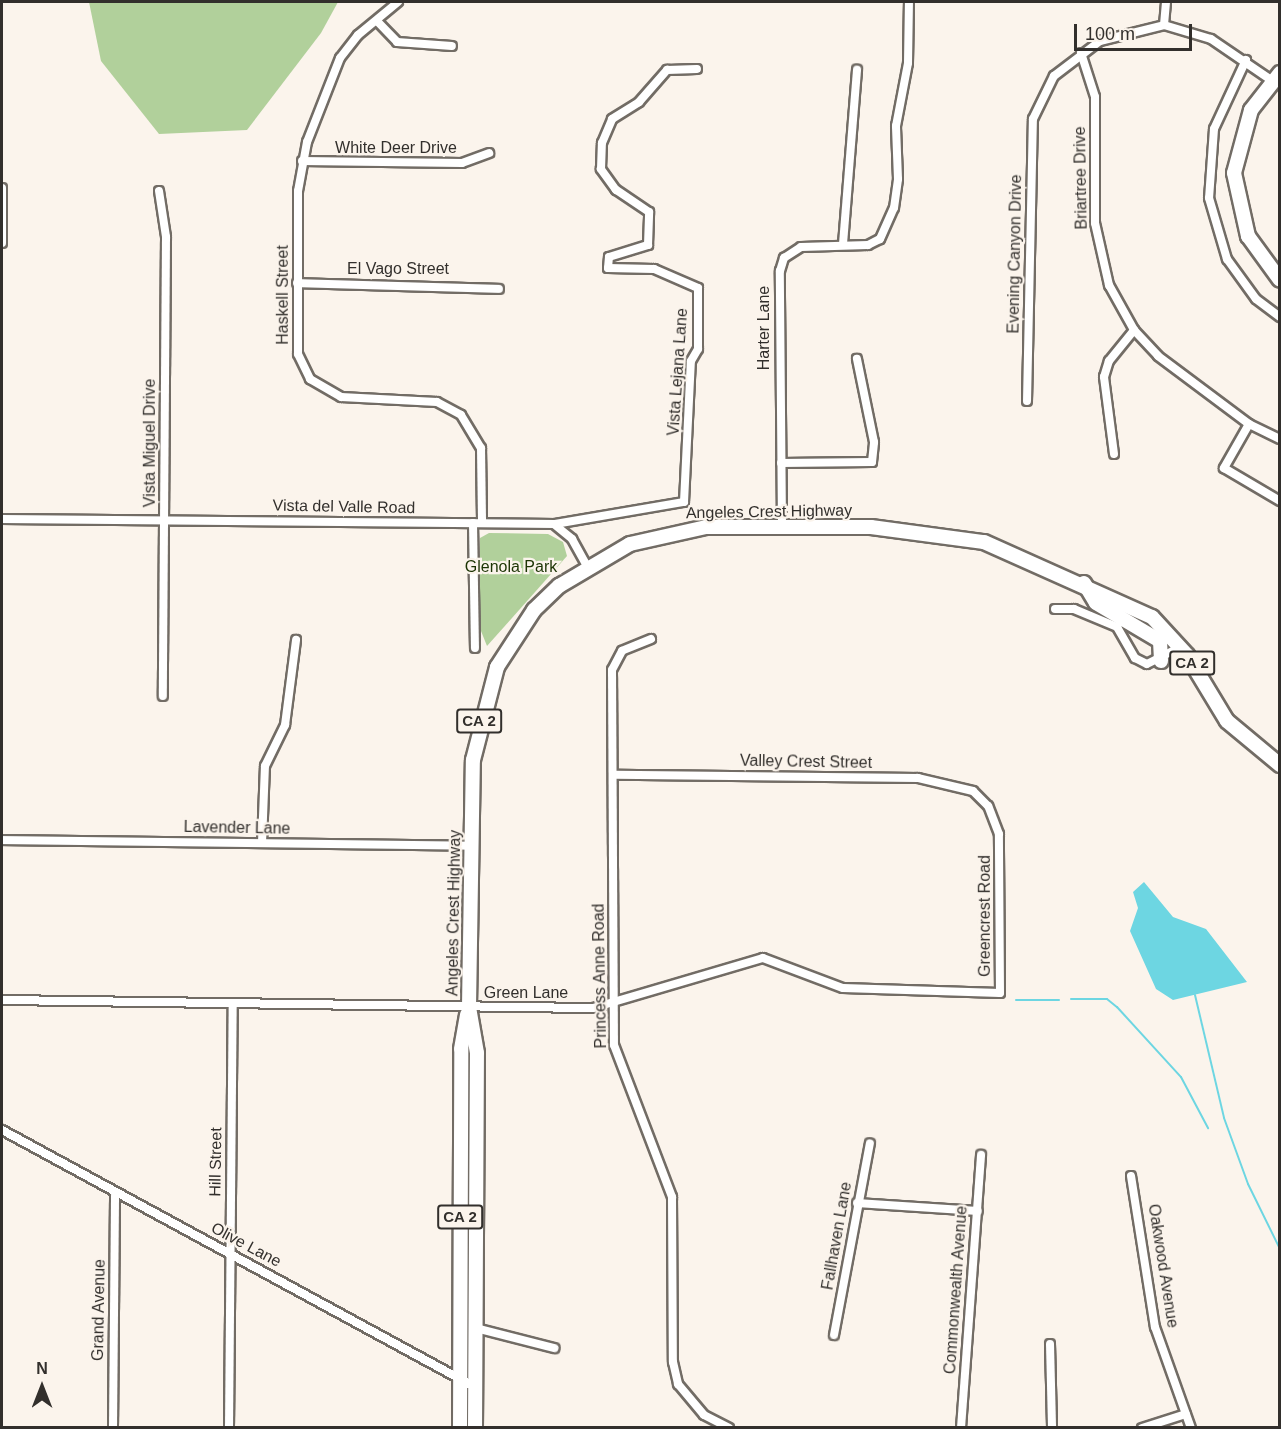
<!DOCTYPE html>
<html>
<head>
<meta charset="utf-8">
<style>
	body { margin:0 }
	#map { position:relative; width:1281px; height:1429px; overflow:hidden; background:#fbf4ec; font-family:Helvetica,sans-serif }
	div>[style] { position:absolute }
	.green>* { inset:0; background:#b1d09b }
	.water>* { inset:0; background:#6dd6e2 }
	.stream>* { height:2px; margin:-1px; padding:0 1px; transform-origin:1px; border-radius:1px; background:#6dd6e2 }
	.roads { filter:drop-shadow(2px 0 #726c65) drop-shadow(-2px 0 #726c65) drop-shadow(0 2px #726c65) drop-shadow(0 -2px #726c65) }
	.minor>* { height:8px; margin:-4px; padding:0 4px; transform-origin:4px; border-radius:4px; background:#fff }
	.primary>* { height:14px; margin:-7px; padding:0 7px; transform-origin:7px; border-radius:7px; background:#fff }
	span { translate:-50% -50%; white-space:nowrap; text-align:center; line-height:1.15; -webkit-text-stroke:4.5px #fbf4ec; paint-order:stroke }
	.shield-label span { padding:2px 4px; background:#fbf4ec; border:2px solid; border-radius:4px; -webkit-text-stroke-width:0 }
	.shield-label { font-size:15px; color:#322f2c; font-weight:700 }
	.street-label { font-size:16px; color:#322f2c }
	.park-label { font-size:16px; color:#1c3404 }
	.frame { position:absolute; inset:0; border:3px solid #322f2c; pointer-events:none }
	.north { position:absolute; left:12px; top:1357px; width:60px; height:60px; -webkit-text-stroke:4px #fbf4ec; paint-order:stroke; rotate:0deg; font-size:16px; font-weight:700; line-height:24px; text-align:center; color:#322f2c }
	.north::after { content:''; display:block; margin:auto; width:21px; height:27px; background:#322f2c; clip-path:polygon(50% 0,100% 100%,50% 72%,0 100%) }
	.scale { position:absolute; left:1074px; top:24px; width:118px; height:27px; box-sizing:border-box; border:3px solid #322f2c; border-top:0; padding-left:8px; font-size:18px; line-height:21px; white-space:nowrap; color:#322f2c; -webkit-text-stroke:4px #fbf4ec; paint-order:stroke }
</style>
</head>
<body>
<div id="map">
	<div class="green">
		<i style="clip-path:polygon(89px 2px,338px 2px,321px 33px,247px 130px,159px 134px,101px 61px)"></i>
		<i style="clip-path:polygon(548px 534px,563px 542px,567px 556px,487px 646px,479px 626px,480px 538px,489px 533px)"></i>
	</div>
	<div class="water">
		<i style="clip-path:polygon(1144px 882px,1173px 917px,1206px 929px,1247px 982px,1173px 1000px,1156px 989px,1130px 931px,1138px 908px,1133px 892px)"></i>
	</div>
	<div class="stream">
		<i style="left:1195px;top:995px;width:126px;rotate:76.7deg"></i>
		<i style="left:1224px;top:1118px;width:70px;rotate:70deg"></i>
		<i style="left:1248px;top:1184px;width:72px;rotate:63.8deg"></i>
		<i style="left:1071px;top:999px;width:36px"></i>
		<i style="left:1107px;top:999px;width:13px;rotate:39deg"></i>
		<i style="left:1117px;top:1007px;width:95px;rotate:47.6deg"></i>
		<i style="left:1181px;top:1077px;width:58px;rotate:62.1deg"></i>
		<i style="left:1016px;top:1000px;width:43px"></i>
	</div>
	<div class="roads">
		<div class="minor">
			<i style="left:398px;top:2px;width:52px;rotate:140.5deg"></i>
			<i style="left:358px;top:35px;width:29px;rotate:128deg"></i>
			<i style="left:340px;top:58px;width:90px;rotate:111.4deg"></i>
			<i style="left:307px;top:142px;width:50px;rotate:100.4deg"></i>
			<i style="left:298px;top:191px;width:163px;rotate:90deg"></i>
			<i style="left:298px;top:354px;width:28px;rotate:64deg"></i>
			<i style="left:310px;top:379px;width:36px;rotate:30deg"></i>
			<i style="left:341px;top:397px;width:96px;rotate:3deg"></i>
			<i style="left:437px;top:402px;width:27px;rotate:28deg"></i>
			<i style="left:461px;top:415px;width:39px;rotate:59deg"></i>
			<i style="left:481px;top:448px;width:75px;rotate:89.2deg"></i>
			<i style="left:377px;top:21px;width:29px;rotate:46deg"></i>
			<i style="left:397px;top:42px;width:55px;rotate:4.2deg"></i>
			<i style="left:1164px;top:25px;width:23px;rotate:-85deg"></i>
			<i style="left:1081px;top:53px;width:46px;rotate:72.3deg"></i>
			<i style="left:1095px;top:97px;width:126px;rotate:90deg"></i>
			<i style="left:1095px;top:223px;width:64px;rotate:77.3deg"></i>
			<i style="left:1109px;top:285px;width:51px;rotate:60.9deg"></i>
			<i style="left:1134px;top:330px;width:35px;rotate:47deg"></i>
			<i style="left:1158px;top:356px;width:114px;rotate:36.8deg"></i>
			<i style="left:1249px;top:424px;width:34px;rotate:26deg"></i>
			<i style="left:1246px;top:60px;width:76px;rotate:114.9deg"></i>
			<i style="left:1214px;top:129px;width:69px;rotate:94.1deg"></i>
			<i style="left:1209px;top:198px;width:64px;rotate:73.6deg"></i>
			<i style="left:1227px;top:259px;width:49px;rotate:54.1deg"></i>
			<i style="left:1256px;top:299px;width:30px;rotate:37deg"></i>
			<i style="left:302px;top:161px;width:160px;rotate:0.7deg"></i>
			<i style="left:462px;top:163px;width:29px;rotate:-20deg"></i>
			<i style="left:2px;top:188px;width:55px;rotate:90deg"></i>
			<i style="left:159px;top:191px;width:47px;rotate:81.3deg"></i>
			<i style="left:166px;top:237px;width:459px;rotate:90.4deg"></i>
			<i style="left:843px;top:244px;width:175px;rotate:-85.4deg"></i>
			<i style="left:297px;top:283px;width:202px;rotate:1.7deg"></i>
			<i style="left:1027px;top:401px;width:282px;rotate:-88.8deg"></i>
			<i style="left:1033px;top:119px;width:48px;rotate:-64deg"></i>
			<i style="left:1054px;top:76px;width:58px;rotate:-37.3deg"></i>
			<i style="left:1100px;top:41px;width:66px;rotate:-14deg"></i>
			<i style="left:1164px;top:25px;width:49px;rotate:16.6deg"></i>
			<i style="left:1211px;top:39px;width:73px;rotate:34.3deg"></i>
			<i style="left:1249px;top:424px;width:51px;rotate:119.6deg"></i>
			<i style="left:1224px;top:468px;width:65px;rotate:30.5deg"></i>
			<i style="left:1114px;top:454px;width:78px;rotate:-97.4deg"></i>
			<i style="left:1104px;top:377px;width:17px;rotate:-73deg"></i>
			<i style="left:1109px;top:361px;width:40px;rotate:-51deg"></i>
			<i style="left:781px;top:463px;width:91px;rotate:-0.6deg"></i>
			<i style="left:872px;top:462px;width:20px;rotate:-84deg"></i>
			<i style="left:874px;top:442px;width:85px;rotate:-101.6deg"></i>
			<i style="left:2px;top:519px;width:553px;rotate:0.52deg"></i>
			<i style="left:555px;top:524px;width:131px;rotate:-9.7deg"></i>
			<i style="left:684px;top:502px;width:141px;rotate:-87.2deg"></i>
			<i style="left:691px;top:361px;width:14px;rotate:-60deg"></i>
			<i style="left:698px;top:349px;width:61px;rotate:-90deg"></i>
			<i style="left:698px;top:288px;width:48px;rotate:-156.6deg"></i>
			<i style="left:654px;top:269px;width:46px;rotate:-178.8deg"></i>
			<i style="left:608px;top:268px;width:11px;rotate:-85deg"></i>
			<i style="left:609px;top:257px;width:41px;rotate:-17.1deg"></i>
			<i style="left:648px;top:245px;width:33px;rotate:-88deg"></i>
			<i style="left:649px;top:212px;width:40px;rotate:-146deg"></i>
			<i style="left:616px;top:190px;width:26px;rotate:-126deg"></i>
			<i style="left:601px;top:169px;width:26px;rotate:-88deg"></i>
			<i style="left:602px;top:143px;width:26px;rotate:-67deg"></i>
			<i style="left:612px;top:119px;width:32px;rotate:-32deg"></i>
			<i style="left:639px;top:102px;width:43px;rotate:-48.8deg"></i>
			<i style="left:667px;top:70px;width:30px;rotate:-2deg"></i>
			<i style="left:473px;top:523px;width:125px;rotate:89.1deg"></i>
			<i style="left:555px;top:525px;width:22px;rotate:39deg"></i>
			<i style="left:572px;top:539px;width:31px;rotate:61deg"></i>
			<i style="left:782px;top:525px;width:254px;rotate:-90.5deg"></i>
			<i style="left:780px;top:271px;width:14px;rotate:-73deg"></i>
			<i style="left:784px;top:258px;width:20px;rotate:-33deg"></i>
			<i style="left:801px;top:247px;width:67px;rotate:-1.7deg"></i>
			<i style="left:868px;top:245px;width:13px;rotate:-27deg"></i>
			<i style="left:880px;top:239px;width:34px;rotate:-66deg"></i>
			<i style="left:894px;top:208px;width:29px;rotate:-82deg"></i>
			<i style="left:898px;top:179px;width:53px;rotate:-92.2deg"></i>
			<i style="left:896px;top:126px;width:64px;rotate:-79.2deg"></i>
			<i style="left:908px;top:63px;width:61px;rotate:-89.1deg"></i>
			<i style="left:1055px;top:609px;width:19px"></i>
			<i style="left:1074px;top:609px;width:47px;rotate:22.7deg"></i>
			<i style="left:1117px;top:627px;width:36px;rotate:60deg"></i>
			<i style="left:1135px;top:658px;width:13px;rotate:27deg"></i>
			<i style="left:1147px;top:664px;width:38px;rotate:-27deg"></i>
			<i style="left:651px;top:639px;width:31px;rotate:158deg"></i>
			<i style="left:622px;top:651px;width:21px;rotate:118deg"></i>
			<i style="left:612px;top:670px;width:375px;rotate:89.7deg"></i>
			<i style="left:614px;top:1045px;width:163px;rotate:69.1deg"></i>
			<i style="left:672px;top:1197px;width:165px;rotate:89.7deg"></i>
			<i style="left:673px;top:1362px;width:23px;rotate:77deg"></i>
			<i style="left:678px;top:1384px;width:40px;rotate:50deg"></i>
			<i style="left:704px;top:1415px;width:28px;rotate:27deg"></i>
			<i style="left:2px;top:840px;width:469px;rotate:0.7deg"></i>
			<i style="left:262px;top:843px;width:77px;rotate:-87.8deg"></i>
			<i style="left:265px;top:766px;width:46px;rotate:-64deg"></i>
			<i style="left:285px;top:725px;width:86px;rotate:-82.6deg"></i>
			<i style="left:2px;top:1000px;width:591px;rotate:0.78deg"></i>
			<i style="left:593px;top:1008px;width:177px;rotate:-16.4deg"></i>
			<i style="left:763px;top:958px;width:85px;rotate:20.6deg"></i>
			<i style="left:843px;top:988px;width:157px;rotate:1.8deg"></i>
			<i style="left:1000px;top:993px;width:159px;rotate:-90.4deg"></i>
			<i style="left:999px;top:834px;width:30px;rotate:-111deg"></i>
			<i style="left:988px;top:806px;width:21px;rotate:-135deg"></i>
			<i style="left:973px;top:791px;width:57px;rotate:-166.7deg"></i>
			<i style="left:918px;top:778px;width:303px;rotate:-179.4deg"></i>
			<i style="left:2px;top:1130px;width:538px;rotate:28.52deg"></i>
			<i style="left:1131px;top:1176px;width:153px;rotate:81deg"></i>
			<i style="left:1155px;top:1327px;width:107px;rotate:70.4deg"></i>
			<i style="left:857px;top:1203px;width:121px;rotate:3.8deg"></i>
			<i style="left:476px;top:1328px;width:81px;rotate:14.4deg"></i>
			<i style="left:834px;top:1335px;width:195px;rotate:-79.4deg"></i>
			<i style="left:1050px;top:1344px;width:84px;rotate:88.6deg"></i>
			<i style="left:113px;top:1428px;width:236px;rotate:-89.5deg"></i>
			<i style="left:229px;top:1428px;width:424px;rotate:-89.5deg"></i>
			<i style="left:961px;top:1428px;width:274px;rotate:-85.8deg"></i>
			<i style="left:1142px;top:1428px;width:46px;rotate:-17.7deg"></i>
		</div>
		<div class="primary">
			<i style="left:1280px;top:73px;width:47px;rotate:128.1deg"></i>
			<i style="left:1251px;top:110px;width:65px;rotate:105.1deg"></i>
			<i style="left:1234px;top:173px;width:65px;rotate:77.5deg"></i>
			<i style="left:1248px;top:236px;width:54px;rotate:54deg"></i>
			<i style="left:1084px;top:583px;width:23px;rotate:59deg"></i>
			<i style="left:1096px;top:603px;width:74px;rotate:30.7deg"></i>
			<i style="left:1160px;top:641px;width:20px;rotate:87deg"></i>
			<i style="left:460px;top:1428px;width:379px;rotate:-89.8deg"></i>
			<i style="left:461px;top:1049px;width:35px;rotate:-80deg"></i>
			<i style="left:475px;top:1428px;width:375px;rotate:-89.7deg"></i>
			<i style="left:477px;top:1053px;width:47px;rotate:-99.9deg"></i>
			<i style="left:469px;top:1007px;width:247px;rotate:-89.1deg"></i>
			<i style="left:473px;top:760px;width:96px;rotate:-75.5deg"></i>
			<i style="left:497px;top:667px;width:68px;rotate:-57deg"></i>
			<i style="left:534px;top:610px;width:35px;rotate:-44deg"></i>
			<i style="left:559px;top:586px;width:82px;rotate:-30.6deg"></i>
			<i style="left:630px;top:544px;width:78px;rotate:-12.6deg"></i>
			<i style="left:706px;top:527px;width:165px"></i>
			<i style="left:871px;top:527px;width:114px;rotate:7.6deg"></i>
			<i style="left:984px;top:542px;width:184px;rotate:24.1deg"></i>
			<i style="left:1152px;top:617px;width:52px;rotate:47.4deg"></i>
			<i style="left:1187px;top:655px;width:77px;rotate:58.8deg"></i>
			<i style="left:1227px;top:721px;width:69px;rotate:39.7deg"></i>
		</div>
	</div>
	<div class="shield-label">
		<span style="left:1192px;top:663px">CA 2</span>
		<span style="left:479px;top:721px">CA 2</span>
		<span style="left:460px;top:1217px">CA 2</span>
	</div>
	<div class="street-label">
		<span style="left:396px;top:148px">White Deer Drive</span>
		<span style="left:1081px;top:178px;rotate:-91deg">Briartree Drive</span>
		<span style="left:1015px;top:254px;rotate:-89deg">Evening Canyon Drive</span>
		<span style="left:398px;top:269px">El Vago Street</span>
		<span style="left:283px;top:295px;rotate:-90deg">Haskell Street</span>
		<span style="left:764px;top:328px;rotate:-90deg">Harter Lane</span>
		<span style="left:678px;top:372px;rotate:-86deg">Vista Lejana Lane</span>
		<span style="left:150px;top:443px;rotate:-90deg">Vista Miguel Drive</span>
		<span style="left:344px;top:507px;rotate:1deg">Vista del Valle Road</span>
		<span style="left:769px;top:512px;rotate:-1deg">Angeles Crest Highway</span>
		<span style="left:806px;top:762px;rotate:1deg">Valley Crest Street</span>
		<span style="left:237px;top:828px;rotate:1deg">Lavender Lane</span>
		<span style="left:454px;top:913px;rotate:-89deg">Angeles Crest Highway</span>
		<span style="left:985px;top:916px;rotate:-90deg">Greencrest Road</span>
		<span style="left:600px;top:976px;rotate:-91deg">Princess Anne Road</span>
		<span style="left:526px;top:993px">Green Lane</span>
		<span style="left:216px;top:1162px;rotate:-89deg">Hill Street</span>
		<span style="left:837px;top:1236px;rotate:-80deg">Fallhaven Lane</span>
		<span style="left:246px;top:1245px;rotate:28deg">Olive Lane</span>
		<span style="left:1163px;top:1266px;rotate:81deg">Oakwood Avenue</span>
		<span style="left:956px;top:1290px;rotate:-86deg">Commonwealth Avenue</span>
		<span style="left:99px;top:1310px;rotate:-89deg">Grand Avenue</span>
	</div>
	<div class="park-label">
		<span style="left:511px;top:567px">Glenola Park</span>
	</div>
	<div class="frame"></div>
	<div class="north">N</div>
	<div class="scale">100 m</div>
</div>
</body>
</html>
